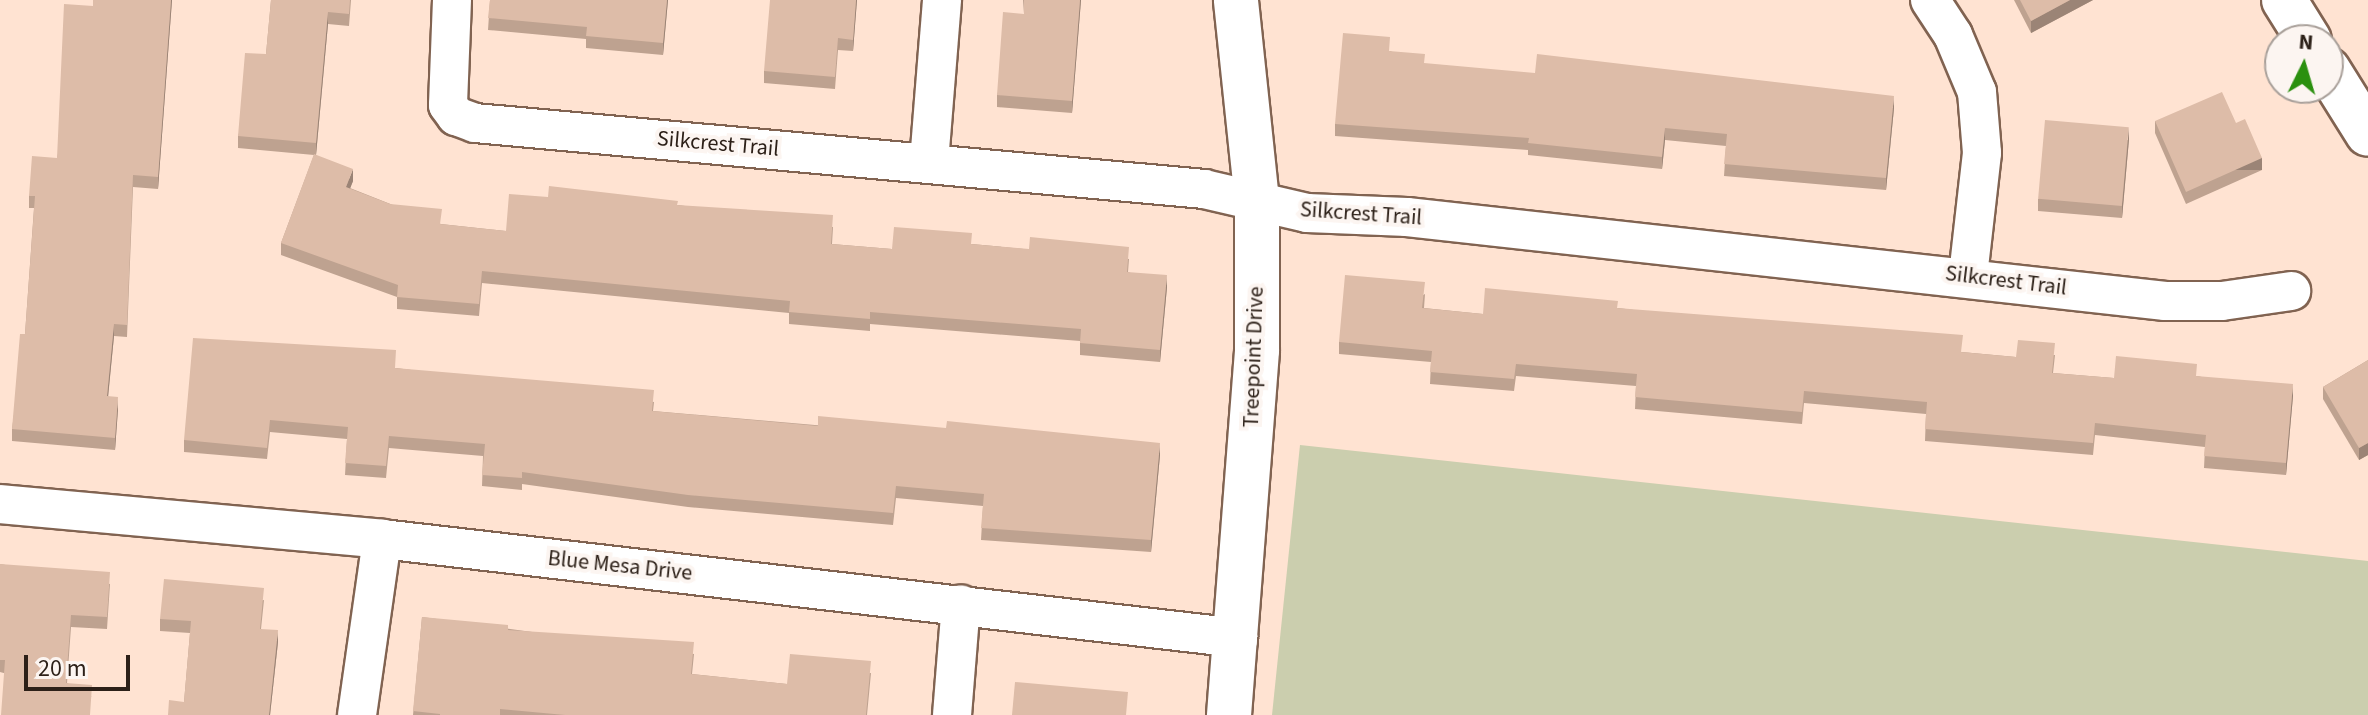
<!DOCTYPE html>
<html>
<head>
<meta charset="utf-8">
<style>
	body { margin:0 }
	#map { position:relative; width:2368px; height:715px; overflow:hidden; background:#ffe3d2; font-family:"Source Sans 3",sans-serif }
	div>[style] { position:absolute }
	.green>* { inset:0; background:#cbceae }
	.roads { filter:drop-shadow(2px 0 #816351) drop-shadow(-2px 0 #816351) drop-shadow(0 2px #816351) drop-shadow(0 -2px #816351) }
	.minor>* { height:38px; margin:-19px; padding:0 19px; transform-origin:19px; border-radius:19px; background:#fff }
	.tertiary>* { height:44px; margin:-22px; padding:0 22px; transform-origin:22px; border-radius:22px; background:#fff }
	.secondary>* { height:44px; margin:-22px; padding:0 22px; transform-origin:22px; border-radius:22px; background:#fff }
	.wall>* { inset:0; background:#bea290 }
	.shaded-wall>* { inset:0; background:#9b8476; transform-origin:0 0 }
	.building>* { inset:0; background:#ddbca8; transform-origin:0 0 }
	span { translate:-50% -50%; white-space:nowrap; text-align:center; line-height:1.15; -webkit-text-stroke:8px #fcf5f1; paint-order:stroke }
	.street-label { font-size:22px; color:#2c2018 }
	.north { position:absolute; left:2264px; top:24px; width:80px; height:80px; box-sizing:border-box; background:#fcf5f1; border:2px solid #a9a09a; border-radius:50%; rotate:5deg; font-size:22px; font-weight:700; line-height:32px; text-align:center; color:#2c2018 }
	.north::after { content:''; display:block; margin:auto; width:28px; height:36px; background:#2b900f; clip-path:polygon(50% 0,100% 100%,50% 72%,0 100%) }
	.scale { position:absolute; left:24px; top:655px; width:106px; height:36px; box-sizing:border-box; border:4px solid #2c2018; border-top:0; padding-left:10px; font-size:24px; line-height:28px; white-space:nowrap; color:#2c2018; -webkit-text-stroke:6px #fcf5f1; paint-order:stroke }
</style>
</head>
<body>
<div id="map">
	<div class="green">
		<i style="clip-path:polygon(1300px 445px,2368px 561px,2368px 715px,1272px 715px)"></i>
	</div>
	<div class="roads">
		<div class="minor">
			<i style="left:452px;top:0;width:105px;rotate:92.2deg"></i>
			<i style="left:448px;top:105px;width:14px;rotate:54deg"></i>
			<i style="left:456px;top:116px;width:20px;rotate:20deg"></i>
			<i style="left:475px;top:123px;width:732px;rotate:5.17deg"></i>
			<i style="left:1204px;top:189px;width:106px;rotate:13.1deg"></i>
			<i style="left:1307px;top:213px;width:100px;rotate:2.3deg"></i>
			<i style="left:1407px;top:217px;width:763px;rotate:6.32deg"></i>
			<i style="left:2165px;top:301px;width:57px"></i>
			<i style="left:2222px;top:301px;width:70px;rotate:-8.2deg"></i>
			<i style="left:1930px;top:0;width:42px;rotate:56.7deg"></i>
			<i style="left:1953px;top:35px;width:62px;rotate:67.2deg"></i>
			<i style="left:1977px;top:92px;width:61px;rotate:85.3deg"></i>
			<i style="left:1982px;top:153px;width:124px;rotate:96.5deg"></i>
			<i style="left:929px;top:162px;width:163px;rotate:-85.4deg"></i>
			<i style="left:0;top:504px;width:384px;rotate:5.2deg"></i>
			<i style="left:382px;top:539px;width:862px;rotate:6.6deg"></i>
			<i style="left:357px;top:715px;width:178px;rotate:-81.9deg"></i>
			<i style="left:952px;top:715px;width:111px;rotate:-85.4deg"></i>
		</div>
		<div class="tertiary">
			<i style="left:1229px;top:715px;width:366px;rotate:-85.6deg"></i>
			<i style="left:1257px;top:350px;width:149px;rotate:-90deg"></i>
			<i style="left:1257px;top:201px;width:202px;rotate:-96deg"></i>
		</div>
		<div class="secondary">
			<i style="left:2284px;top:0;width:47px;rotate:58deg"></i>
			<i style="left:2328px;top:70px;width:75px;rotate:58deg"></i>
		</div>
	</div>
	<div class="wall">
		<i style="clip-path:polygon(93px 0,172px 0,158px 189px,133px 187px,127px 337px,114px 336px,108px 396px,118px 409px,115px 450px,12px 441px,12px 429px,25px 334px,34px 208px,29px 208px,29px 196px,57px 158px,93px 6px)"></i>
		<i style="clip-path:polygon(271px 0,351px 0,349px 26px,328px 24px,316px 155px,353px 181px,350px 188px,441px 224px,506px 231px,548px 197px,678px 205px,833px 227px,832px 244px,892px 249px,972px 244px,1129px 259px,1128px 272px,1167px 287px,1160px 362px,1080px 355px,1080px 341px,870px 324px,870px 331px,789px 324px,789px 313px,482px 283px,479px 316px,397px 309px,397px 297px,281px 255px,281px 243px,314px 155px,238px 148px,238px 136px,266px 54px)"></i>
		<i style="clip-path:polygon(490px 0,668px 0,663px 55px,586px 48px,586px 39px,488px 30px)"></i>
		<i style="clip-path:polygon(857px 0,853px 51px,838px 50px,835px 89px,764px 83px,764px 71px)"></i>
		<i style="clip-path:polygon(1023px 0,1081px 0,1072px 113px,997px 107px,997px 95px,1024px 14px)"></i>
		<i style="clip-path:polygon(2014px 0,2093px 0,2031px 33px)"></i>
		<i style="clip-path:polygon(1390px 51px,1425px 64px,1894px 108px,1886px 190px,1724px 176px,1726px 146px,1665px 140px,1662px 169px,1528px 155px,1528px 150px,1335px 136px,1335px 124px)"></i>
		<i style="clip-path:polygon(2155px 121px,2236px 123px,2262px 170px,2186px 204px,2155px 133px)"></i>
		<i style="clip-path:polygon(2129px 139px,2122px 218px,2038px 211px,2038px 199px)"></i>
		<i style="clip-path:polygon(1425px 294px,1424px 308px,1483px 314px,1618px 308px,1962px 352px,2016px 357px,2055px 355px,2053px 373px,2114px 378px,2197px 376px,2293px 396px,2286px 475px,2204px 468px,2205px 447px,2095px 435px,2093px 455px,1925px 441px,1926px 414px,1804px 403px,1802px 424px,1635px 409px,1636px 386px,1516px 376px,1514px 391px,1430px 384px,1431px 362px,1339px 354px,1339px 342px)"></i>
		<i style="clip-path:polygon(2368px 360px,2368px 455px,2359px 460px,2323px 399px,2323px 387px)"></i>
		<i style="clip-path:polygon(396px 368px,654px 402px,653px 411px,1160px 455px,1151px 552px,981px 540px,983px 506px,896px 498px,893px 525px,688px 507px,522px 484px,522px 490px,482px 486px,483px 456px,389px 448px,386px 478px,345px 475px,347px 439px,270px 432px,267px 459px,184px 452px,184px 440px)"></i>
		<i style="clip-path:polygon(0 564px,110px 584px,107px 629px,71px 627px,67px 683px,92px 697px,0 672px)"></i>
		<i style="clip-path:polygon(264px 600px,261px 629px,278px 642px,270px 715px,168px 715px,184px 702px,190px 633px,160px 631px,160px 619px)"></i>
		<i style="clip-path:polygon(422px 617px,694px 654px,692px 674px,787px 684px,871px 673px,867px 715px,413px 715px)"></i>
	</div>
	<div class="shaded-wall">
		<i style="clip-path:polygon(171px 0,172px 0,158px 189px,158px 177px)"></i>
		<i style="clip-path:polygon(667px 0,668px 0,663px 55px,663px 43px)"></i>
		<i style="clip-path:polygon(856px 0,857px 0,853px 51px,853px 40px)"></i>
		<i style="clip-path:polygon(1080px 0,1081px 0,1072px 113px,1072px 101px)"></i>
		<i style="clip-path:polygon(2070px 0,2093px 0,2031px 33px,2031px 21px)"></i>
		<i style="clip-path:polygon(328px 12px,328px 24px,316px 155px,316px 143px)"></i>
		<i style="clip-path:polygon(1894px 96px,1894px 108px,1886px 190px,1886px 178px)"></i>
		<i style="clip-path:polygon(2129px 127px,2129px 139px,2122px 218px,2122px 206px)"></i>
		<i style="clip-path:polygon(1665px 128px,1665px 140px,1662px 169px,1662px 157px)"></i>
		<i style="left:2262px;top:158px;width:12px;height:83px;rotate:90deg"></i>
		<i style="clip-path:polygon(353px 169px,353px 181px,346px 199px,346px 187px)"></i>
		<i style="clip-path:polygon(1167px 275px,1167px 287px,1160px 362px,1160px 350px)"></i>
		<i style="clip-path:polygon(114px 324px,114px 336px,107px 408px,107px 396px)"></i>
		<i style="clip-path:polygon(2293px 384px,2293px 396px,2286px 475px,2286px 463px)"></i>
		<i style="clip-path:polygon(118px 397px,118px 409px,115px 450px,115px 438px)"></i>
		<i style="clip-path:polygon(1160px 443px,1160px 455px,1151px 552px,1151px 540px)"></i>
		<i style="clip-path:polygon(2368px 443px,2368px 455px,2359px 460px,2359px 448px)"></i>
		<i style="clip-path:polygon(278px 630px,278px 642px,270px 715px,269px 715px)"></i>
	</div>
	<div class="building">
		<i style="clip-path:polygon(93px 0,171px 0,158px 177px,133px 175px,127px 325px,114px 324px,107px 396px,118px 397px,115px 438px,12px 429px,20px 334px,25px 334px,35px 196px,29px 196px,32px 156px,57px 158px,64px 4px,93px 6px)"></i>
		<i style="clip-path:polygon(271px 0,350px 0,349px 14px,328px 12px,316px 143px,238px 136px,245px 53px,266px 54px)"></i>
		<i style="clip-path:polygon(490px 0,667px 0,663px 43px,586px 36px,587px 27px,488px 18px)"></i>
		<i style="clip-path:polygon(770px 0,856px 0,853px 40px,838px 38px,835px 77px,764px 71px)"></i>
		<i style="clip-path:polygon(1024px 0,1080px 0,1072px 101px,997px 95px,1003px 12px,1024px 14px)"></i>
		<i style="clip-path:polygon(2020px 0,2070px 0,2031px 21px)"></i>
		<i style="clip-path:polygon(1343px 33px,1390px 37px,1389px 51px,1425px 54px,1424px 63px,1535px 73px,1537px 54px,1894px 96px,1886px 178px,1724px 164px,1727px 134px,1665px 128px,1662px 157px,1528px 143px,1529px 138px,1335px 124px)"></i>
		<i style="clip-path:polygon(2222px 92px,2236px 123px,2245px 119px,2262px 158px,2186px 192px,2155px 121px)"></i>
		<i style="left:2045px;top:120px;width:84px;height:79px;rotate:5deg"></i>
		<i style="clip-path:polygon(314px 154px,353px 169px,346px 187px,390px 204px,442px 209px,440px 224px,506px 231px,509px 194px,548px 197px,549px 186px,678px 201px,677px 205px,833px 215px,831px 244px,892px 249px,894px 227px,972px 233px,971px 244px,1029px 249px,1030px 237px,1129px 247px,1127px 272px,1167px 275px,1160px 350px,1080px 343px,1081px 329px,870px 312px,870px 319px,789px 312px,790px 301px,482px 271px,479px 304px,397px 297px,398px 285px,281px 243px)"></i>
		<i style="clip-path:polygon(1345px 275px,1425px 282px,1422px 308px,1483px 314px,1485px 288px,1618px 301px,1617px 308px,1963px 335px,1961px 352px,2016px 357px,2018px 340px,2055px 343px,2052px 373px,2114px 378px,2116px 356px,2197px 364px,2196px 376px,2293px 384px,2286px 463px,2204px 456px,2206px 435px,2095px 423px,2093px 443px,1925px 429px,1927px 402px,1804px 391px,1802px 412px,1635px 397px,1637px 374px,1516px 364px,1514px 379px,1430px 372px,1432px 351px,1339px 342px)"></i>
		<i style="clip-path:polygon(193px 338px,396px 350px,395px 368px,654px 390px,652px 411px,818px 426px,818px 416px,946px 428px,947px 421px,1160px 443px,1151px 540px,981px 528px,984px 494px,896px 486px,893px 513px,688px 495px,522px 472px,522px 478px,482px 475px,485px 444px,389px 436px,386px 466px,345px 463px,348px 427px,270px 420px,267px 448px,184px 440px)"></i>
		<i style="clip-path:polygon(2368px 360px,2368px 443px,2359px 448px,2323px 387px)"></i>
		<i style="clip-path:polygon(0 564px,110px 572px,107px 617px,71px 615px,66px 683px,92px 685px,90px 715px,1px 715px,5px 660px,0 660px)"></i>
		<i style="clip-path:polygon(164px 579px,264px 588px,260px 629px,278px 630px,269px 715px,168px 715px,169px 700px,184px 702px,191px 621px,160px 619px)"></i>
		<i style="clip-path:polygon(422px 617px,508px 625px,508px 630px,694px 642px,691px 674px,787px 684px,790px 654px,871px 661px,866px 715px,565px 715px,500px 709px,500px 715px,440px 715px,440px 714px,413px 711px)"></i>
		<i style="clip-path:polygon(1015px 682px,1128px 692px,1126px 715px,1012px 715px)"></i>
	</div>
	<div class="street-label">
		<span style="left:718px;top:144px;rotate:5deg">Silkcrest Trail</span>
		<span style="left:1361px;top:214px;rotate:4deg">Silkcrest Trail</span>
		<span style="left:2006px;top:281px;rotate:7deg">Silkcrest Trail</span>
		<span style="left:1254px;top:357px;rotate:-88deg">Treepoint Drive</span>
		<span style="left:620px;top:566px;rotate:6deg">Blue Mesa Drive</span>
	</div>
	<div class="north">N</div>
	<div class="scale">20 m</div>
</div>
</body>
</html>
